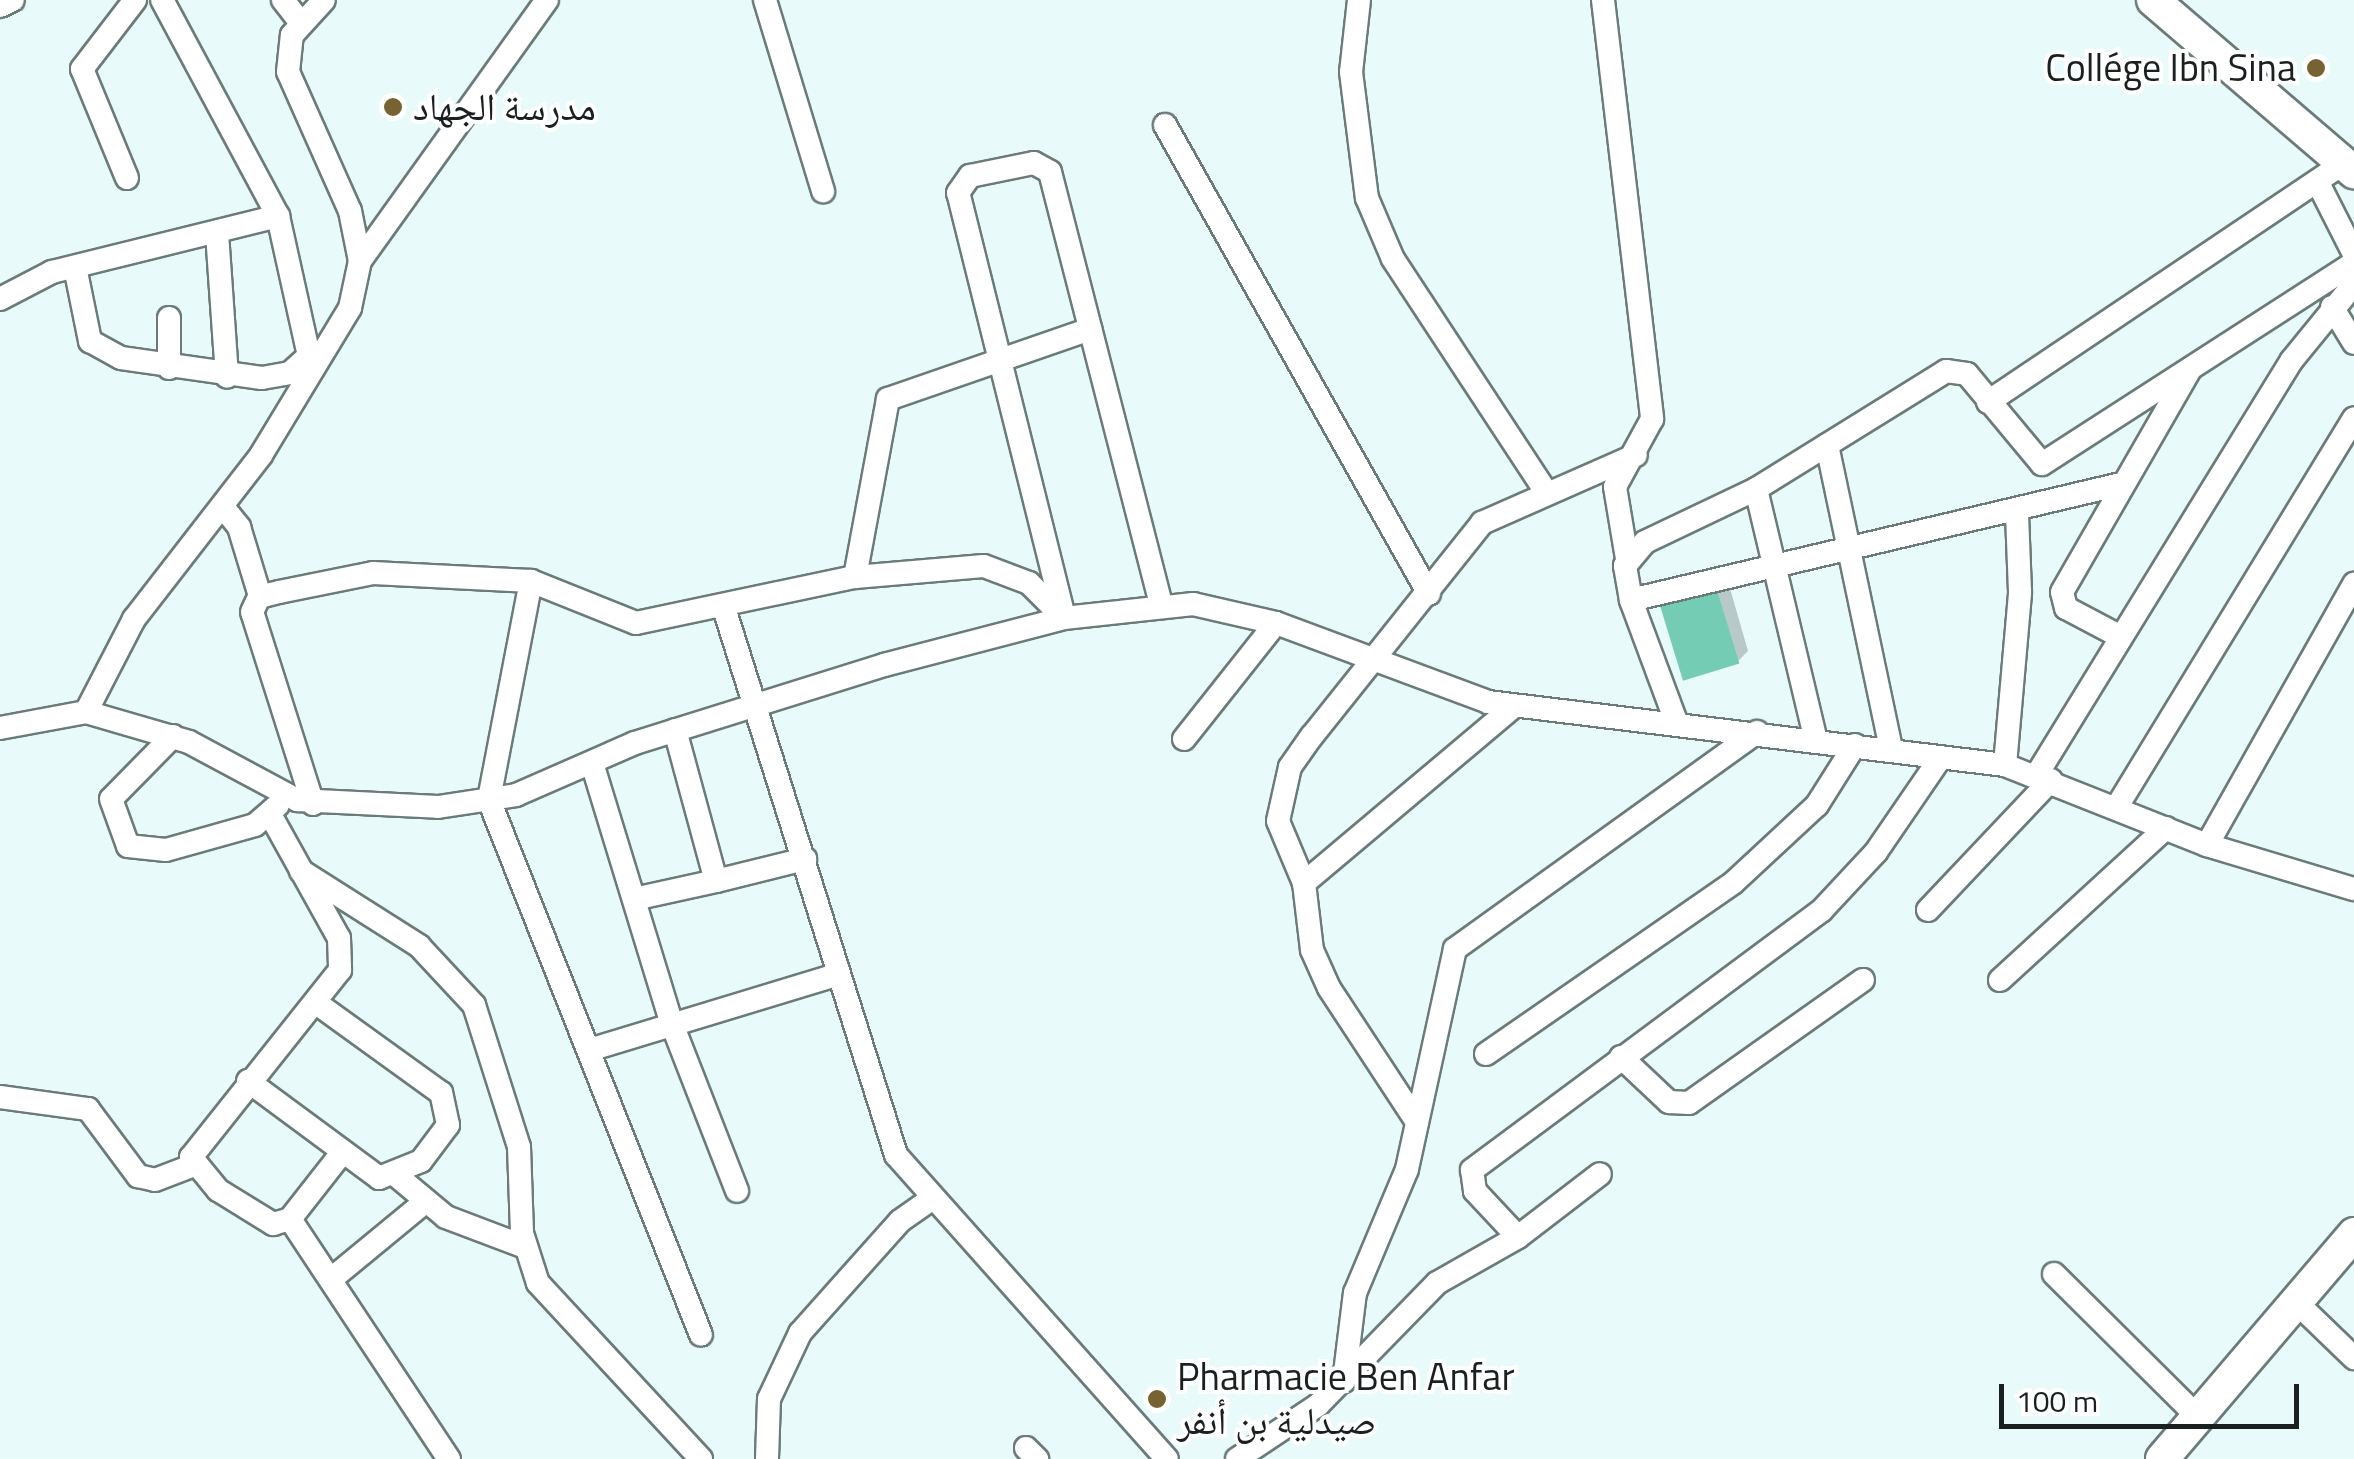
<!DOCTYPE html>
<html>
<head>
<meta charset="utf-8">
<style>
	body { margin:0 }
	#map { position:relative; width:2354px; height:1459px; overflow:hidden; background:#e8fafa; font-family:"Titillium Web","Noto Naskh Arabic",sans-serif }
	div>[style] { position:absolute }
	.shadow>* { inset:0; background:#0003 }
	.building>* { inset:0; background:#75ccb4; transform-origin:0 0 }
	.roads { filter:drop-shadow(2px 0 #6a7b7a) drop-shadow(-2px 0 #6a7b7a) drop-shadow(0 2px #6a7b7a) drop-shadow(0 -2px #6a7b7a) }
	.street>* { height:22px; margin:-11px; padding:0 11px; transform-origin:11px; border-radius:11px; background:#fff }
	.secondary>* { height:32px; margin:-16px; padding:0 16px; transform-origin:16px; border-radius:16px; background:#fff }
	.dots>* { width:28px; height:28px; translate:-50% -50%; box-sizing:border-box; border:5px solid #fff; border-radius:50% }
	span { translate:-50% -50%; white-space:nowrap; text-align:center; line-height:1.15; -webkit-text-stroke:8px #fff; paint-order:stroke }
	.poi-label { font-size:38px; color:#1a2020 }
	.right { translate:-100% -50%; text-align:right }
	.left { translate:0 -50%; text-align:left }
	.scale { position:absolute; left:1999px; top:1384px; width:300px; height:45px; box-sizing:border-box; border:5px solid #1a2020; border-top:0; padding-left:12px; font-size:30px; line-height:35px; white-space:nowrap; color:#1a2020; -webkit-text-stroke:8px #fff; paint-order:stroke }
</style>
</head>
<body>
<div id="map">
	<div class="shadow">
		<i style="clip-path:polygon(1727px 578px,1748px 651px,1737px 662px,1661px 604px)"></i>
	</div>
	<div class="building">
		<i style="left:1716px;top:587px;width:80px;height:59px;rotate:73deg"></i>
	</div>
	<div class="roads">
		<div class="street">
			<i style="left:283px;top:0;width:29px;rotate:52deg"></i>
			<i style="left:765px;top:0;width:200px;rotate:73.1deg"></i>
			<i style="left:1359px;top:0;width:72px;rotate:96.3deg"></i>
			<i style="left:1351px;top:72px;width:127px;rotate:82.8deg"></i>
			<i style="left:1367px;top:198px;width:66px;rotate:66.9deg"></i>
			<i style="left:1393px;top:259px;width:275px;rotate:56.7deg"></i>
			<i style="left:1603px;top:0;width:422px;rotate:83.3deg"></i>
			<i style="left:1652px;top:419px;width:77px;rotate:118.6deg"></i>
			<i style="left:1615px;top:487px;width:73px;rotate:80.5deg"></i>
			<i style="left:0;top:6px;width:14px;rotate:-25deg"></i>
			<i style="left:1165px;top:125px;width:538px;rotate:60.62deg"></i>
			<i style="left:127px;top:178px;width:118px;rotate:-112.4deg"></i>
			<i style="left:82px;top:69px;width:87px;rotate:-52.5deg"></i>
			<i style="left:2318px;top:183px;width:80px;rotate:63.1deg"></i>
			<i style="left:217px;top:233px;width:144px;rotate:86deg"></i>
			<i style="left:360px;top:261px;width:321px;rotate:-54.4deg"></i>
			<i style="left:75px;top:267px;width:76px;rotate:78.5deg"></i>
			<i style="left:90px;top:341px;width:35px;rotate:29deg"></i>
			<i style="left:121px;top:358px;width:142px;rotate:8.1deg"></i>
			<i style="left:262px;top:378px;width:28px;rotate:-10deg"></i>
			<i style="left:290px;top:373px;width:25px;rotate:-42deg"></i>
			<i style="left:309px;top:356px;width:143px;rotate:-102.5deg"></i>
			<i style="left:278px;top:216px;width:245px;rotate:-118.2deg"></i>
			<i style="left:0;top:299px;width:59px;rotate:-27.4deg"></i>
			<i style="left:52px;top:272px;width:233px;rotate:-13.9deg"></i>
			<i style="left:2332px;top:307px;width:42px;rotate:58.6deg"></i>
			<i style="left:169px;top:368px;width:50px;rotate:-90deg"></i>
			<i style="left:1988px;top:402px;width:428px;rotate:-33.9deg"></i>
			<i style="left:1827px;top:445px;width:312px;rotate:78.1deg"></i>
			<i style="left:1756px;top:489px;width:255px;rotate:76.6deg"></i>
			<i style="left:223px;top:507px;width:26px;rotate:51deg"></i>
			<i style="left:239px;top:527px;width:72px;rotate:73.1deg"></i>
			<i style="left:855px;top:577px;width:181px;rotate:-79.5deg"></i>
			<i style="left:888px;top:399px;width:214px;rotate:-19.1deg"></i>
			<i style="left:531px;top:581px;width:223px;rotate:100.9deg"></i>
			<i style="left:489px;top:800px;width:575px;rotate:68.38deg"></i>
			<i style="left:1631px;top:600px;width:35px;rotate:-100deg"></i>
			<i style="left:1625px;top:566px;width:31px;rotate:-50deg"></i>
			<i style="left:1645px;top:542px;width:123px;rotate:-25.5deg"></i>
			<i style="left:1756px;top:489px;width:224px;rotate:-31.8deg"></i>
			<i style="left:1946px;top:371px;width:21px;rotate:8deg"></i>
			<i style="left:1967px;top:374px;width:117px;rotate:50.2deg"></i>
			<i style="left:2042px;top:464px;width:371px;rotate:-32.8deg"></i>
			<i style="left:724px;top:608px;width:573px;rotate:72.54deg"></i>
			<i style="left:896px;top:1155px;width:407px;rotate:48.3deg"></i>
			<i style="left:1062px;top:609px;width:429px;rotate:-104deg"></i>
			<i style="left:958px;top:193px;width:21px;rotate:-55deg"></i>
			<i style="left:970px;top:176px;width:65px;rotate:-11.5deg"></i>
			<i style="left:1034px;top:163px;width:18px;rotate:29deg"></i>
			<i style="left:1050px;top:172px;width:443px;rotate:75.6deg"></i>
			<i style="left:2121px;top:637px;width:62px;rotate:-152.2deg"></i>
			<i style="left:2066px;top:608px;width:16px;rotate:-104deg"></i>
			<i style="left:2062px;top:592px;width:257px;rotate:-60.1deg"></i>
			<i style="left:86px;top:712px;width:105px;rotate:-62.7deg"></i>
			<i style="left:134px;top:619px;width:207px;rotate:-52.2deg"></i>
			<i style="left:261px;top:455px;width:172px;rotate:-58.8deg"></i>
			<i style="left:350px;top:308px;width:48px;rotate:-78deg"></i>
			<i style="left:360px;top:261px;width:51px;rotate:-101.3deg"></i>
			<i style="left:350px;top:211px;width:152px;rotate:-114deg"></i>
			<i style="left:288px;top:72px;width:37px;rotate:-84deg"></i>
			<i style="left:292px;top:35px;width:47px;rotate:-47.6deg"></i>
			<i style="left:1677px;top:724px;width:132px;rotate:-110.4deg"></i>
			<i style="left:1631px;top:600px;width:504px;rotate:-13.32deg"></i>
			<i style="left:0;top:728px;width:87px;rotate:-10.5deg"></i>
			<i style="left:86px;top:712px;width:107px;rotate:16.2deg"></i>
			<i style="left:189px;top:742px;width:123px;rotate:28.2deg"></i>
			<i style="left:297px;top:800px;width:141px;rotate:2.8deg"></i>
			<i style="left:438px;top:807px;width:79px;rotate:-8.7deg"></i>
			<i style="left:516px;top:795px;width:130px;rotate:-23.6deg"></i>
			<i style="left:635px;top:743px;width:261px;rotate:-17.4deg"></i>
			<i style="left:884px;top:665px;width:186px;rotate:-14.6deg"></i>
			<i style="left:1064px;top:618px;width:130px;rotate:-6.2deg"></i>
			<i style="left:1193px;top:604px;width:85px;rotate:12.9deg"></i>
			<i style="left:1276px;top:623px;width:226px;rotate:20.4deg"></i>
			<i style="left:1488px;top:702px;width:521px;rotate:6.95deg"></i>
			<i style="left:2005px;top:765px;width:217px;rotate:21.6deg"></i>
			<i style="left:2207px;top:845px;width:153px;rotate:16.7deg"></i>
			<i style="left:675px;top:730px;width:156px;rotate:74.8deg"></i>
			<i style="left:716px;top:881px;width:92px;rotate:-13.9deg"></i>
			<i style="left:173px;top:736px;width:88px;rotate:134.5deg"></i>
			<i style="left:111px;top:799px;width:50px;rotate:70.1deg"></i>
			<i style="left:128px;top:846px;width:38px;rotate:6deg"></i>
			<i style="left:166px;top:850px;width:92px;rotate:-15.7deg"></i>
			<i style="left:255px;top:825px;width:30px;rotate:-41deg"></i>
			<i style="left:1184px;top:739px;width:148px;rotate:-51.6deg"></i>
			<i style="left:592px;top:763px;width:273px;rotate:73deg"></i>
			<i style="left:672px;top:1024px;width:179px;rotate:68.7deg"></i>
			<i style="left:2005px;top:765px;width:174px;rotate:-85deg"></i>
			<i style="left:2020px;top:592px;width:77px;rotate:-92.2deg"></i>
			<i style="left:2036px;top:776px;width:488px;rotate:-58.4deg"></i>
			<i style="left:2292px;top:360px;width:98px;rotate:-50.8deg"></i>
			<i style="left:313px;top:804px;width:201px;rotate:-107.6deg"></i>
			<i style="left:252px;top:612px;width:17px;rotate:-65deg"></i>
			<i style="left:259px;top:597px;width:21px;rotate:-14deg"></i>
			<i style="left:279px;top:592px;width:96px;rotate:-11.4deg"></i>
			<i style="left:373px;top:573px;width:158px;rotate:2.9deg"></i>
			<i style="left:531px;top:581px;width:113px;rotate:21.8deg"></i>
			<i style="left:636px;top:623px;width:224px;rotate:-11.9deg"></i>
			<i style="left:855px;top:577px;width:129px;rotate:-4.9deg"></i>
			<i style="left:984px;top:566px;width:48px;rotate:20.7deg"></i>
			<i style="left:1029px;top:583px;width:49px;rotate:45deg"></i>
			<i style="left:2118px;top:805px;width:453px;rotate:-58.6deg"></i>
			<i style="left:271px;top:816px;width:140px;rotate:60.9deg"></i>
			<i style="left:339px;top:938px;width:32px;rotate:88deg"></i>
			<i style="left:340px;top:970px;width:239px;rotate:128.5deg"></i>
			<i style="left:191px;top:1157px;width:43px;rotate:50.7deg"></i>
			<i style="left:218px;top:1190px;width:65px;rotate:31.7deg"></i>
			<i style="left:273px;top:1224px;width:18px;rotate:-16deg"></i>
			<i style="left:290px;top:1219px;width:83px;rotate:-51.9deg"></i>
			<i style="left:2207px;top:845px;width:300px;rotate:-60.6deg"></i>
			<i style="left:301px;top:871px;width:140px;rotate:32.4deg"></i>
			<i style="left:419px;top:946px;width:81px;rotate:47deg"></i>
			<i style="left:474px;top:1005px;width:149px;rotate:72.4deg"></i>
			<i style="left:519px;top:1147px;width:86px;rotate:88deg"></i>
			<i style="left:522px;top:1233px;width:52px;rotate:72.3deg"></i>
			<i style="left:538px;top:1283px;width:240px;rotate:47.2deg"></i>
			<i style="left:1304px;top:883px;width:67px;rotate:-112.8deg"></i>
			<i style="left:1278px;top:821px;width:55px;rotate:-77.5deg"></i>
			<i style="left:1290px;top:767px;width:38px;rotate:-55deg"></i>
			<i style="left:1312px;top:736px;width:273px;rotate:-51.4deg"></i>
			<i style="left:1482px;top:523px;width:168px;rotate:-23.8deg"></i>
			<i style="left:634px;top:899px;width:84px;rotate:-12.4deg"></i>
			<i style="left:1928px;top:910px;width:179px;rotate:-46.6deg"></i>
			<i style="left:2000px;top:980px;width:225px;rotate:-42.5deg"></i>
			<i style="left:589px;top:1050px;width:261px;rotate:-16.9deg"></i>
			<i style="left:1486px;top:1054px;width:300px;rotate:-34.7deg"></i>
			<i style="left:1733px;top:883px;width:115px;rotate:-42.9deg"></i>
			<i style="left:1817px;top:805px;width:71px;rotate:-57.7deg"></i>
			<i style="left:1621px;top:1057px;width:66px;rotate:43.2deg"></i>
			<i style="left:1669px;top:1102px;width:20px;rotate:3deg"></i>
			<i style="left:1689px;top:1103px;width:213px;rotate:-35.3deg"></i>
			<i style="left:248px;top:1081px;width:163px;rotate:36.5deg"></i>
			<i style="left:379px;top:1178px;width:45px;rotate:-22deg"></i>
			<i style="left:421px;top:1161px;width:45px;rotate:-53.1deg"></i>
			<i style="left:448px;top:1125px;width:33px;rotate:-102deg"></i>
			<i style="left:441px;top:1093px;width:154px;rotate:-144.2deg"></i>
			<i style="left:0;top:1097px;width:89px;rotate:7.8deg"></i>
			<i style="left:88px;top:1109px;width:84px;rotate:53.3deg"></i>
			<i style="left:138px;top:1176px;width:17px;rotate:13deg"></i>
			<i style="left:155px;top:1180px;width:42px;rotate:-21deg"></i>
			<i style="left:1417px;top:1122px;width:160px;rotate:-123.3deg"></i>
			<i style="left:1329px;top:988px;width:42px;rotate:-114.1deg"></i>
			<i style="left:1312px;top:950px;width:67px;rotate:-96.8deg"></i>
			<i style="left:1304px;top:883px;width:273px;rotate:-40.1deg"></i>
			<i style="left:398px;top:1177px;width:62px;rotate:39.8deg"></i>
			<i style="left:446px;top:1217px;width:85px;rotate:20.8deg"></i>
			<i style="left:290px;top:1219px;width:288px;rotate:56.5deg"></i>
			<i style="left:1518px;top:1237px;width:63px;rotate:-133.1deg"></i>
			<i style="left:1475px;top:1191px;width:21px;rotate:-98deg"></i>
			<i style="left:1472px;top:1170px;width:435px;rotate:-36.6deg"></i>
			<i style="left:1821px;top:911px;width:81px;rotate:-47deg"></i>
			<i style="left:1876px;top:852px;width:115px;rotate:-55.6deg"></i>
			<i style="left:2054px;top:1274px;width:203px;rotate:44.8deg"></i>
			<i style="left:335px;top:1276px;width:118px;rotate:-39.5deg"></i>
			<i style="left:2296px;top:1302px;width:81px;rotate:44deg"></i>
			<i style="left:1344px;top:1381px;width:89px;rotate:-82.9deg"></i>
			<i style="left:1355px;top:1293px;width:134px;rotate:-67.2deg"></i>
			<i style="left:1407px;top:1169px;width:225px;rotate:-77.7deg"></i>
			<i style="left:1455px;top:949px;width:372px;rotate:-35.7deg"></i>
			<i style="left:1026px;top:1448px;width:16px;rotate:45deg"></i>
			<i style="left:767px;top:1459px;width:60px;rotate:-88.1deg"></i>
			<i style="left:769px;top:1399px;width:73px;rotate:-64.8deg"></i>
			<i style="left:800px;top:1333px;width:150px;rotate:-48.2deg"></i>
			<i style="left:900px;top:1221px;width:39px;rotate:-35deg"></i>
			<i style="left:1237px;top:1459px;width:97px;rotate:-33.7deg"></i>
			<i style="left:1318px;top:1405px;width:170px;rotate:-45.7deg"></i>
			<i style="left:1437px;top:1283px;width:93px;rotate:-29.6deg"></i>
			<i style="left:1518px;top:1237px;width:103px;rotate:-37.5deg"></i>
		</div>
		<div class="secondary">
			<i style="left:2153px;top:0;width:265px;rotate:40.6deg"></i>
			<i style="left:2162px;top:1459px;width:296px;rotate:-49.5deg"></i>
		</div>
	</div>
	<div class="dots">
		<i style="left:2316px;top:68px;background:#776332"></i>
		<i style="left:393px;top:107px;background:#776332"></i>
		<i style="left:1157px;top:1399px;background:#776332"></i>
	</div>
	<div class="poi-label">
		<span class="right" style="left:2296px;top:68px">Collége Ibn Sina</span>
		<span class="left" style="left:413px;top:107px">مدرسة الجهاد</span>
		<span class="left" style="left:1177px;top:1399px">Pharmacie Ben Anfar<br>صيدلية بن أنفر</span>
	</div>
	<div class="scale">100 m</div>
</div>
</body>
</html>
